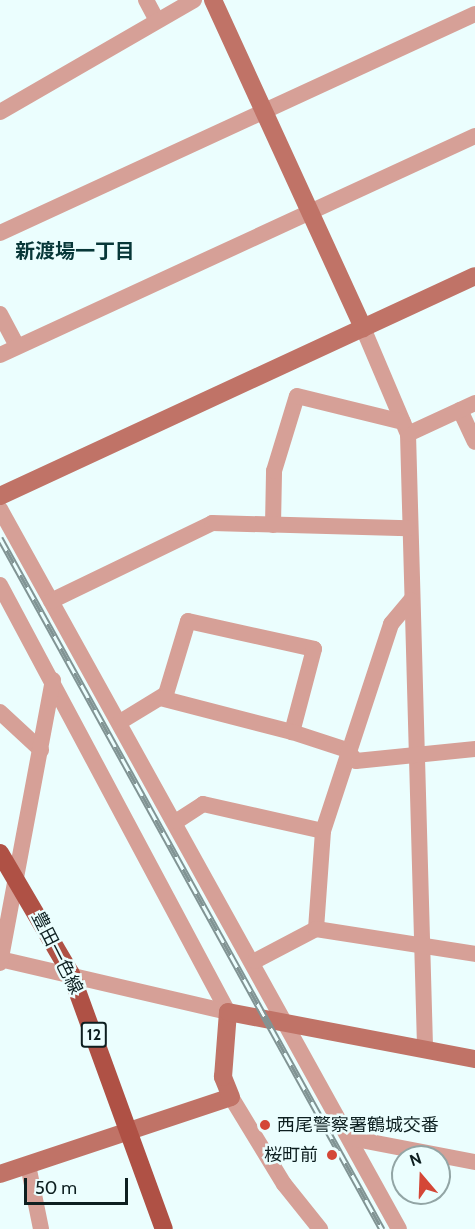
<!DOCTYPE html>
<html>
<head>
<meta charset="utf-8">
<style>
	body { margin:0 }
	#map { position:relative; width:475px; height:1229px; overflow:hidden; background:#ebfefe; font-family:Cabin,"Noto Sans JP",sans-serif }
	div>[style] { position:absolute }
	.street>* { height:16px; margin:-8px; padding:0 8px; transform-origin:8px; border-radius:8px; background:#d6a097 }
	.secondary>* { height:18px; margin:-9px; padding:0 9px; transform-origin:9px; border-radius:9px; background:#c07367 }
	.primary>* { height:18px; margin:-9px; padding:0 9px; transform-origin:9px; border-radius:9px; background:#af5145 }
	.rail>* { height:7px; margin-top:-3.5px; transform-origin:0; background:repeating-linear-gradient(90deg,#ebfefe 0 14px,#819494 0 28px); box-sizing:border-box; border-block:2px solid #819494 }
	.dots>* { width:16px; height:16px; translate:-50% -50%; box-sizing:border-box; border:3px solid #ebfefe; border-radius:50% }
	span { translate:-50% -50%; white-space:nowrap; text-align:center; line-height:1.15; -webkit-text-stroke:5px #ebfefe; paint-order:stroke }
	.shield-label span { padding:2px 4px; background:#ebfefe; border:2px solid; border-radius:4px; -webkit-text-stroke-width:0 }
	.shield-label { font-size:16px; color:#0d1f20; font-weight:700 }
	.street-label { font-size:18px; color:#0d1f20 }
	.poi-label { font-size:18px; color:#0d1f20 }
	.left { translate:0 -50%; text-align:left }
	.right { translate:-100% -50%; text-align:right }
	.neighbourhood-label { font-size:20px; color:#073738; font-weight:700 }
	.north { position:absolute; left:391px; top:1145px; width:60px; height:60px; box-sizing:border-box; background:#ebfefe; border:2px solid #92a5a5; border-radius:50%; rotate:341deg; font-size:16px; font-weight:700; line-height:24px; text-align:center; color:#0d1f20 }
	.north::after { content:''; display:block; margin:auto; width:21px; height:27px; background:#d44737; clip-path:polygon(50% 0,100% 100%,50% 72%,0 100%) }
	.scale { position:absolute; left:24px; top:1178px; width:104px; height:27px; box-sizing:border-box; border:3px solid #0d1f20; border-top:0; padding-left:8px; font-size:18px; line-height:21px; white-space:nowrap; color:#0d1f20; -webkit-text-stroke:4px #ebfefe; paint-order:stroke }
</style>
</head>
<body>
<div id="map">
	<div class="street">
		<i style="left:146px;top:0;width:21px;rotate:62deg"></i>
		<i style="left:0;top:112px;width:224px;rotate:-30deg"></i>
		<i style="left:0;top:233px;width:523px;rotate:-24.75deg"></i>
		<i style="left:0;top:314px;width:36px;rotate:62deg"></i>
		<i style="left:363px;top:328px;width:115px;rotate:67deg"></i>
		<i style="left:408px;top:434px;width:614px;rotate:88.41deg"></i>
		<i style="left:0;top:355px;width:523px;rotate:-24.75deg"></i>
		<i style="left:460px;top:410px;width:35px;rotate:65deg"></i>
		<i style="left:408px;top:434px;width:74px;rotate:-24.8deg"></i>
		<i style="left:0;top:509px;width:823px;rotate:61.01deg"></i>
		<i style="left:273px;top:525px;width:54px;rotate:-88.9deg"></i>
		<i style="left:274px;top:471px;width:78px;rotate:-73deg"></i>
		<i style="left:297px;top:396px;width:109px;rotate:13.8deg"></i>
		<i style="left:0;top:585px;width:484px;rotate:61.9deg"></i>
		<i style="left:51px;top:601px;width:179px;rotate:-25.8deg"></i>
		<i style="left:212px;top:523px;width:196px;rotate:1.5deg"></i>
		<i style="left:0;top:712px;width:56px;rotate:42.8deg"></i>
		<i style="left:120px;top:722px;width:54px;rotate:-31.3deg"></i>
		<i style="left:166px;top:694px;width:76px;rotate:-73.2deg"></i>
		<i style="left:188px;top:621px;width:129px;rotate:12.5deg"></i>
		<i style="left:314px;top:649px;width:86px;rotate:104.8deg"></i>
		<i style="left:292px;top:732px;width:135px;rotate:-165.5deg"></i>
		<i style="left:292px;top:732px;width:58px;rotate:18.1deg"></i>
		<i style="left:347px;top:750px;width:14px;rotate:51deg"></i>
		<i style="left:356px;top:761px;width:120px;rotate:-5.8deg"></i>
		<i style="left:177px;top:821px;width:31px;rotate:-33deg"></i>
		<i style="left:203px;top:804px;width:123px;rotate:12.7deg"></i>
		<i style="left:316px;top:929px;width:98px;rotate:-85.9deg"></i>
		<i style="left:323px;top:831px;width:218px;rotate:-71.8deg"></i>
		<i style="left:391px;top:624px;width:31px;rotate:-50deg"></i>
		<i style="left:0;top:959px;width:234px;rotate:13.1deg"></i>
		<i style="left:255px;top:961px;width:69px;rotate:-27.7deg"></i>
		<i style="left:316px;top:929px;width:161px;rotate:8.9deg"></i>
		<i style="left:0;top:963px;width:288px;rotate:-79.4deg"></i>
		<i style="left:231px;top:1097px;width:102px;rotate:58.7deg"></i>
		<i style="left:284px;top:1184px;width:58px;rotate:51.3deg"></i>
		<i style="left:350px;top:1138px;width:127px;rotate:10.9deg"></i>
		<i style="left:28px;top:1165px;width:65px;rotate:78.5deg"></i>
	</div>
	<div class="secondary">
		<i style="left:213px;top:0;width:361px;rotate:65.4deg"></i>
		<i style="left:0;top:496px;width:523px;rotate:-24.85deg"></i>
		<i style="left:0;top:1174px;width:243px;rotate:-18.4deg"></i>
		<i style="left:231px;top:1097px;width:22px;rotate:-112deg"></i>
		<i style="left:223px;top:1077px;width:65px;rotate:-85.6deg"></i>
		<i style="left:228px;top:1012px;width:251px;rotate:10.8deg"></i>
	</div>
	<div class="primary">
		<i style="left:0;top:853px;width:140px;rotate:59.6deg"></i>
		<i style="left:71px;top:974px;width:271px;rotate:70deg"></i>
	</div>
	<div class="rail">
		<i style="left:0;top:538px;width:790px;rotate:61.07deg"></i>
	</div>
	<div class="dots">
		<i style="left:265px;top:1125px;background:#d44737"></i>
		<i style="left:332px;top:1155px;background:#d44737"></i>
	</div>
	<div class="shield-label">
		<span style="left:94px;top:1035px">12</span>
	</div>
	<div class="street-label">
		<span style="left:57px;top:953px;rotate:63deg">豊田一色線</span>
	</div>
	<div class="poi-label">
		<span class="left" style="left:277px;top:1125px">西尾警察署鶴城交番</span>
		<span class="right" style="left:318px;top:1155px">桜町前</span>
	</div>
	<div class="neighbourhood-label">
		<span style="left:75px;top:251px">新渡場一丁目</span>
	</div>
	<div class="north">N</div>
	<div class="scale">50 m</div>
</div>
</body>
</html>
